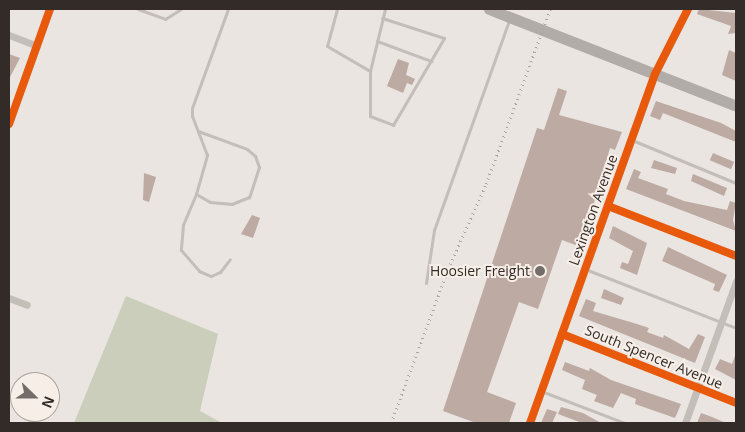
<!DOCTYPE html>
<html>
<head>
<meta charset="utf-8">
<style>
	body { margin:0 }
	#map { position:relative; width:745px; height:432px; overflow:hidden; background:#eae5e0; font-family:"Open Sans",sans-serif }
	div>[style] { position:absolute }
	.green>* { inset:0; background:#cbcebb }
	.building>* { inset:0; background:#bcaaa3; transform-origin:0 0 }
	.service>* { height:3px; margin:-1.5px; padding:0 1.5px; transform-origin:1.5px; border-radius:1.5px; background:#c4beb9 }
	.minor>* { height:7px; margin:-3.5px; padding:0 3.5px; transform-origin:3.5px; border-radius:3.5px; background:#c4beb9 }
	.primary>* { height:11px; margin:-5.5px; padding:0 5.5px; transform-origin:5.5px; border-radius:5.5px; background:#b2aca8 }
	.rail>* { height:2.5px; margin-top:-1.25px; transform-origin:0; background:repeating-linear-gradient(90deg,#aba6a3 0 1px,transparent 0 5px) }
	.cycleway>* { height:8px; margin:-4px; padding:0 4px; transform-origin:4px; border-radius:4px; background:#e8590c }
	.dots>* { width:14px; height:14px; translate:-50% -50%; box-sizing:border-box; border:2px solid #f7efe7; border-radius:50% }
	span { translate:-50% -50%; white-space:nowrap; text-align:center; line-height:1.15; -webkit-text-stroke:4px #f7efe7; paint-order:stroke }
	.street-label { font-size:14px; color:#332b28 }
	.poi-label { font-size:14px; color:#332b28 }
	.right { translate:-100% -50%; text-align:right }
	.frame { position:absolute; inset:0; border:10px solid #332b28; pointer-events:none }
	.north { position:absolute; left:10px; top:372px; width:50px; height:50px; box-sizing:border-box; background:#f7efe7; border:1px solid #a9a19b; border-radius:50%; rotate:112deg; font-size:14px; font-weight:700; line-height:20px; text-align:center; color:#332b28 }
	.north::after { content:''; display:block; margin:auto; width:18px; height:22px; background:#736c68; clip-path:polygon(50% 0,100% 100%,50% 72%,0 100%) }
</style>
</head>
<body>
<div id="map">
	<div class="green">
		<i style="clip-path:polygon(126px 296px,218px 334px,200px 411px,222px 423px,74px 423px)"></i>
	</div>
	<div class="building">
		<i style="clip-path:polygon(699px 9px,736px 13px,736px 33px,728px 34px,731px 26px,697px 14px)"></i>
		<i style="clip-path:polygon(729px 50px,736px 53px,736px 81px,722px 75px)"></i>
		<i style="clip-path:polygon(9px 54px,20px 58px,9px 79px)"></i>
		<i style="clip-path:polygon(398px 59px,409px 63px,406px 75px,415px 79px,412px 85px,407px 83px,403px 93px,387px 86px)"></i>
		<i style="clip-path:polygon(558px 88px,567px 91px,559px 115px,622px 132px,615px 150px,610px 148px,581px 247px,562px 240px,538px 309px,519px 302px,487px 392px,516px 403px,509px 423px,476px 423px,443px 411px,537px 128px,544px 130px)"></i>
		<i style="clip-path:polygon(656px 101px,721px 123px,736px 131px,736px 142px,663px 113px,660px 120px,650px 116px)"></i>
		<i style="left:713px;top:153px;width:23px;height:8px;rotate:23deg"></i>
		<i style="clip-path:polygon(654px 160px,677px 168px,675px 174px,651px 168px)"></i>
		<i style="clip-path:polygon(634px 169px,641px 172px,638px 178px,668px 189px,666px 194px,684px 201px,727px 210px,730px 201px,736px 203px,733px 220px,736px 231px,626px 189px)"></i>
		<i style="clip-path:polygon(144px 173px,156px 177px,149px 202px,143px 200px)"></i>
		<i style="clip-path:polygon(693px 174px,727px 188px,724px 196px,691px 181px)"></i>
		<i style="clip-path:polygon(252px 215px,260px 218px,253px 238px,241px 234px)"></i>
		<i style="clip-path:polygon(613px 226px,647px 243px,637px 275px,620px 268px,622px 262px,628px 264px,633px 251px,609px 238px)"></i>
		<i style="clip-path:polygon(668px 247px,727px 275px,719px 292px,713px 290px,715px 284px,662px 261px)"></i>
		<i style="clip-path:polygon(604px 289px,624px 298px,621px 305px,601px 298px)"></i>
		<i style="clip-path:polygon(586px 299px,596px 303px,593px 311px,637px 324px,649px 328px,647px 332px,663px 338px,664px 335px,689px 349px,698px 334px,705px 337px,695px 363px,579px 316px)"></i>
		<i style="clip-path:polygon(736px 353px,736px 380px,715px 369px,720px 359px,732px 364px)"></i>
		<i style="clip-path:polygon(565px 362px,589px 371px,590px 368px,611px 380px,681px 404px,675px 418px,635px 404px,636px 399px,621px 393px,613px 408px,594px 401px,597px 395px,582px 389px,585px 380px,562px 370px)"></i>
		<i style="clip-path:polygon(561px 407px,583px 413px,601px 423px,582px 423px,558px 414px)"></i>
		<i style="clip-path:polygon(547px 409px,557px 412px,552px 423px,541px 423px)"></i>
		<i style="clip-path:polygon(701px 413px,712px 417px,726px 423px,697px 423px)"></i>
	</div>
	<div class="service">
		<i style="left:138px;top:9px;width:29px;rotate:20deg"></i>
		<i style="left:165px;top:19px;width:19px;rotate:-32deg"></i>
		<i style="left:337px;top:9px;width:38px;rotate:105deg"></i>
		<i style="left:327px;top:46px;width:50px;rotate:30.2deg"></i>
		<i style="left:370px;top:71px;width:45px;rotate:90deg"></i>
		<i style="left:370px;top:116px;width:25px;rotate:21deg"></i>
		<i style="left:393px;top:125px;width:101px;rotate:-59.6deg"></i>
		<i style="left:444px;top:38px;width:65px;rotate:-162.1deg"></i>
		<i style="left:377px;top:41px;width:58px;rotate:20.3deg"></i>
		<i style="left:370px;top:71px;width:64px;rotate:-76.4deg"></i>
		<i style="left:198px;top:131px;width:52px;rotate:20.2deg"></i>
		<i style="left:247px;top:149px;width:11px;rotate:41deg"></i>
		<i style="left:255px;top:156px;width:12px;rotate:70deg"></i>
		<i style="left:259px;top:167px;width:32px;rotate:108deg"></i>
		<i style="left:249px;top:197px;width:18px;rotate:158deg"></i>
		<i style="left:232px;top:204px;width:22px;rotate:-175deg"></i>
		<i style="left:210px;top:202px;width:16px;rotate:-150deg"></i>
		<i style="left:196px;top:194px;width:41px;rotate:-74.2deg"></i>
		<i style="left:207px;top:155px;width:42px;rotate:-111deg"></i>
		<i style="left:192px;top:116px;width:8px;rotate:-90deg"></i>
		<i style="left:192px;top:108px;width:105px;rotate:-70deg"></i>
		<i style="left:632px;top:140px;width:113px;rotate:22.5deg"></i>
		<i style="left:196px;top:194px;width:34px;rotate:113deg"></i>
		<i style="left:183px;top:225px;width:25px;rotate:95deg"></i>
		<i style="left:181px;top:250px;width:28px;rotate:49deg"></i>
		<i style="left:199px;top:271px;width:13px;rotate:23deg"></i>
		<i style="left:211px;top:276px;width:10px;rotate:-24deg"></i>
		<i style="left:220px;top:272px;width:16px;rotate:-52deg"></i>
		<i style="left:585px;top:269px;width:162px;rotate:21.3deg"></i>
		<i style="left:426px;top:283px;width:54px;rotate:-81.4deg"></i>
		<i style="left:434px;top:230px;width:223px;rotate:-70.3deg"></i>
		<i style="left:541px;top:391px;width:90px;rotate:20.9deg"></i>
	</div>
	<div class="minor">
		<i style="left:9px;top:35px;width:30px;rotate:21deg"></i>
		<i style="left:9px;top:124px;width:122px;rotate:-70.4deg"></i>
		<i style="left:608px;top:206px;width:137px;rotate:21.3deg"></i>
		<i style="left:9px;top:298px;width:19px;rotate:21deg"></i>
		<i style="left:562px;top:334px;width:187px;rotate:21.6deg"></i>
		<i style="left:530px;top:423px;width:371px;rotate:-70.3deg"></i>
		<i style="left:655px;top:74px;width:73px;rotate:-63.1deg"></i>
		<i style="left:685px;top:423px;width:151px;rotate:-70.2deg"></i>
	</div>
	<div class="primary">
		<i style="left:489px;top:9px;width:265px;rotate:21.4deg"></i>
	</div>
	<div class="rail">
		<i style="left:391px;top:423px;width:164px;rotate:-69.7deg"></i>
		<i style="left:448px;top:269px;width:93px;rotate:-65.9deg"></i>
		<i style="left:486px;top:184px;width:186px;rotate:-69.9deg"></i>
	</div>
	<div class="cycleway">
		<i style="left:9px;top:124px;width:122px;rotate:-70.4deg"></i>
		<i style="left:608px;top:206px;width:137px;rotate:21.3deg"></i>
		<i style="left:562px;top:334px;width:187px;rotate:21.6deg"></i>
		<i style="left:530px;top:423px;width:371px;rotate:-70.3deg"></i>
		<i style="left:655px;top:74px;width:73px;rotate:-63.1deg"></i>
	</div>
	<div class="dots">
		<i style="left:540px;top:271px;background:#736c68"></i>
	</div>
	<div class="street-label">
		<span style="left:593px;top:210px;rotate:-70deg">Lexington Avenue</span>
		<span style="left:654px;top:357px;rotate:22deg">South Spencer Avenue</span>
	</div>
	<div class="poi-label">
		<span class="right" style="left:530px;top:271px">Hoosier Freight</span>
	</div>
	<div class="frame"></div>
	<div class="north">N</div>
</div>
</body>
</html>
